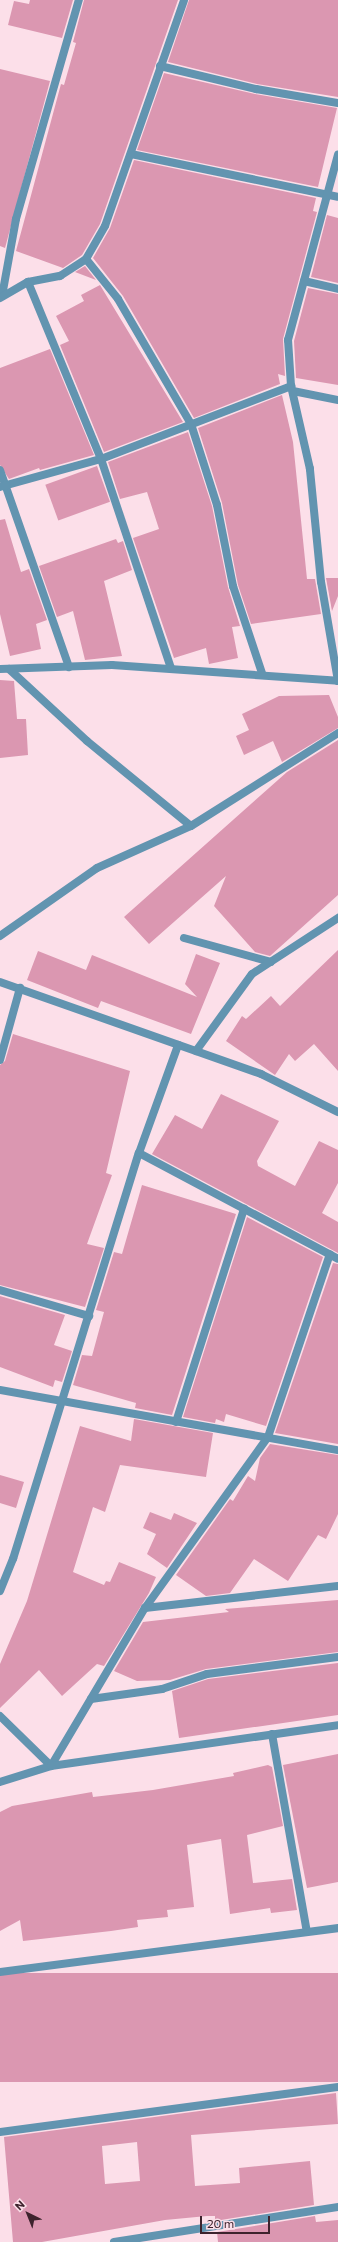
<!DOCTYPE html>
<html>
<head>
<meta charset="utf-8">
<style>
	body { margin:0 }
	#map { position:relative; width:338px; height:2242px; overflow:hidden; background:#fcdfe9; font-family:Commissioner,sans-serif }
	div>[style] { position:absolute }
	.building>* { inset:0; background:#db97b1; transform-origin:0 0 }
	.service>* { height:8px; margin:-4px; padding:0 4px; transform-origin:4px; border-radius:4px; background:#6294b0 }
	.minor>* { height:8px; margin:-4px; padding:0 4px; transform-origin:4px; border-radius:4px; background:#6294b0 }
	.tertiary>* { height:8px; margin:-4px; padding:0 4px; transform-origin:4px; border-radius:4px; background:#6294b0 }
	span { translate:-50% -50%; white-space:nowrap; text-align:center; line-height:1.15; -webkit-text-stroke:4px #fcdfe9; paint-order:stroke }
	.north { position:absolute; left:8px; top:2194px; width:40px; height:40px; -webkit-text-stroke:3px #fcdfe9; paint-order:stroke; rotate:317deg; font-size:11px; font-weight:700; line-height:16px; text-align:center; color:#3d232d }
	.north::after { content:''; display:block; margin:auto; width:14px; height:18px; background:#3d232d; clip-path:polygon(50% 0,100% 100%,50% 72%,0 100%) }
	.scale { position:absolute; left:200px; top:2216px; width:70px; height:18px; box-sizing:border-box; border:2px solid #3d232d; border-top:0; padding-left:5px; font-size:12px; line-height:14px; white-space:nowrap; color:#3d232d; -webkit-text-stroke:3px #fcdfe9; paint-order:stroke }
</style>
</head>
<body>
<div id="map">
	<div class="building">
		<i style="clip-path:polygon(30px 0,73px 0,62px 38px,8px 25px,14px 1px,29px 4px)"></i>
		<i style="clip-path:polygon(84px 0,178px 0,100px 224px,82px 255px,63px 268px,16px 251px,61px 84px,64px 85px,76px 43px,73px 42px)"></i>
		<i style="clip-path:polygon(189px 0,338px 0,338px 97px,257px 84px,168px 62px)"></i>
		<i style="clip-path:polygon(0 69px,50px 81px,5px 248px,0 246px)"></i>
		<i style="clip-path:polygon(164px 73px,255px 94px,337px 108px,318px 187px,137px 150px)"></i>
		<i style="clip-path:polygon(134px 160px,316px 198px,313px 211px,317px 212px,283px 339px,285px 376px,278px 374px,280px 384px,194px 418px,123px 296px,93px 258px,110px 228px)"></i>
		<i style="clip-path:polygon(327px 215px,338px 218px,338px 283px,311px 277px)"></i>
		<i style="clip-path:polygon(85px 266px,96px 280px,75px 272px)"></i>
		<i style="clip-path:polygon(100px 285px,183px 422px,104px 452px,60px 345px,69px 341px,56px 316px,84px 301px,81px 295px)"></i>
		<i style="clip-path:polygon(308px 288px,338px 294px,338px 385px,296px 378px,294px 341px)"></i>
		<i style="clip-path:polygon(50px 349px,94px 455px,40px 470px,39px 468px,9px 479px,0 465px,0 368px)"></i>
		<i style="clip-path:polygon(282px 395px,293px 442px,307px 579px,315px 579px,321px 614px,251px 624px,238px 585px,222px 503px,198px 428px)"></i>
		<i style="clip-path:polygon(188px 432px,212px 506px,228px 587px,240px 626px,232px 627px,238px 658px,209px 664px,206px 648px,174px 658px,133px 538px,159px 529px,147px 492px,120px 499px,108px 462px)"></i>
		<i style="left:97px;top:466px;width:38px;height:55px;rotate:70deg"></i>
		<i style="clip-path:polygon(5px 519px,21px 572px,29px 569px,47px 620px,36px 624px,41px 649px,10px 656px,0 614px,0 520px)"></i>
		<i style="clip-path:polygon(116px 539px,118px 543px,123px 541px,132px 570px,104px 581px,122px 656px,85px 660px,73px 611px,57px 617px,39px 566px)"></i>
		<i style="clip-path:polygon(326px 578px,338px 578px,338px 596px,332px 611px)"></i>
		<i style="clip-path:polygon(0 680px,14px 681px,17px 719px,26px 719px,28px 755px,0 758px)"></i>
		<i style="clip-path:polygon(329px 695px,338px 717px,338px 728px,282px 762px,273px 741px,244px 755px,236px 736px,249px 730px,242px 714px,279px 696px)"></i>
		<i style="clip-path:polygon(338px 740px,338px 895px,270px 956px,255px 952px,214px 906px,226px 876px,149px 944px,124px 917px,287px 772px)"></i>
		<i style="clip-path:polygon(338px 950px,338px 1071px,314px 1044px,295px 1061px,289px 1054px,275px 1075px,226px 1041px,242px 1016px,246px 1019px,271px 996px,280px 1006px)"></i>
		<i style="clip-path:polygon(38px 951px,86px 970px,92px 955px,197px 997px,185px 984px,196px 954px,220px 963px,191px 1034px,101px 1001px,98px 1008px,27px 980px)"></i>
		<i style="clip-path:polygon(13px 1034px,130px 1071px,106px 1173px,112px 1175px,87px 1244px,104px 1248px,85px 1307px,0 1285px,0 1065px,5px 1061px)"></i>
		<i style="clip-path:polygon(221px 1094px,279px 1121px,257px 1161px,258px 1166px,295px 1186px,319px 1141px,338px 1150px,338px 1183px,322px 1213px,338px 1222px,338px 1253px,152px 1154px,175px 1115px,202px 1129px)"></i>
		<i style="clip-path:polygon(142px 1185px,236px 1214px,172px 1415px,135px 1408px,136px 1403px,73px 1385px,82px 1355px,92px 1356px,104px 1312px,96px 1310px,114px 1252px,122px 1254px)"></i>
		<i style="clip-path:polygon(247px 1217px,323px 1257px,266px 1426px,226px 1414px,224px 1422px,216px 1419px,215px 1423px,183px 1417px)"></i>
		<i style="clip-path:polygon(333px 1263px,338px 1264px,338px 1444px,275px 1433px)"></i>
		<i style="clip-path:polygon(0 1296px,65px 1315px,54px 1345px,72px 1351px,62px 1382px,55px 1380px,53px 1387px,0 1367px)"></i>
		<i style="clip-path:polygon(134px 1419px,213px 1433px,206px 1477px,120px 1465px,105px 1512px,93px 1507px,73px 1572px,104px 1585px,106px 1581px,110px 1582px,119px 1562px,156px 1577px,149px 1593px,104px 1666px,97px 1664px,62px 1696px,39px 1670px,0 1708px,0 1664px,27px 1601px,80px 1426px,131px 1441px)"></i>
		<i style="clip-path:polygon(270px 1444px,338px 1455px,338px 1514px,326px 1539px,318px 1535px,288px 1581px,254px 1559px,230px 1593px,206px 1596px,176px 1575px,230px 1499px,233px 1501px,248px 1476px,255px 1481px,260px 1458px)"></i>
		<i style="clip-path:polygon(0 1475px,24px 1482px,16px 1508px,0 1503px)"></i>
		<i style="clip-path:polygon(150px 1512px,171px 1520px,174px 1513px,197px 1523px,167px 1568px,147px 1554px,156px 1534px,143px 1528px)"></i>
		<i style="clip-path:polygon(338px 1600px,338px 1652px,206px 1669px,170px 1680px,137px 1681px,114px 1671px,143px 1622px,229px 1612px,225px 1609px)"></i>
		<i style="clip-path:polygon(338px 1663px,338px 1715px,179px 1738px,172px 1691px,208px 1679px)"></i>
		<i style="clip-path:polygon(338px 1754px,338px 1882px,307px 1888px,283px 1765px)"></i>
		<i style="clip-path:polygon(268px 1765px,272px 1767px,283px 1826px,247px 1835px,253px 1883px,292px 1879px,297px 1910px,271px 1913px,270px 1908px,230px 1914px,221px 1839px,187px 1845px,194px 1907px,167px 1910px,168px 1917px,137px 1920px,138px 1927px,111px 1931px,23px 1941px,20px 1920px,0 1931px,0 1812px,12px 1806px,92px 1792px,93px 1797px,153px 1790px,234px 1776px,233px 1773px)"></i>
		<i style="left:338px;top:1973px;width:109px;height:340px;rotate:90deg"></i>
		<i style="clip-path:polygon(evenodd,336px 2093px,338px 2124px,191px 2135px,195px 2186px,240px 2183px,239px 2168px,310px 2161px,314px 2205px,215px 2221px,215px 2216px,207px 2216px,165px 2220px,42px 2242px,13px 2242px,4px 2137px,336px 2093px,137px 2142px,140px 2181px,105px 2184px,102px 2146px,137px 2142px)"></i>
		<i style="clip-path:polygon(315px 2216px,316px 2222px,338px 2220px,338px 2242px,218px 2242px,217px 2232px)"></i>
	</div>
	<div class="service">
		<i style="left:9px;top:669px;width:106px;rotate:42.7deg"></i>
		<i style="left:87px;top:741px;width:134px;rotate:39.3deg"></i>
	</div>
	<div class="minor">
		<i style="left:160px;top:66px;width:99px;rotate:13.5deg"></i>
		<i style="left:256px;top:89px;width:83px;rotate:9.7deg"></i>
		<i style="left:131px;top:154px;width:211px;rotate:11.7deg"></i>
		<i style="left:86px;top:259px;width:51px;rotate:51.3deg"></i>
		<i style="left:118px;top:299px;width:145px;rotate:59.7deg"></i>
		<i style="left:191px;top:424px;width:85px;rotate:72.2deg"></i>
		<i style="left:217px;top:505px;width:83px;rotate:78.8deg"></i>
		<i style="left:233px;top:586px;width:92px;rotate:71.6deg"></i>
		<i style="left:304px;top:281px;width:35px;rotate:13deg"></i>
		<i style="left:28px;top:282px;width:191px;rotate:67.6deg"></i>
		<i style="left:101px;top:459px;width:220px;rotate:71.5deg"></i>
		<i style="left:2px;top:296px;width:78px;rotate:-79.7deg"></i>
		<i style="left:16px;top:219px;width:228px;rotate:-74deg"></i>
		<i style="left:0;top:298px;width:32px;rotate:-30deg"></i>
		<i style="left:28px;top:282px;width:33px;rotate:-11deg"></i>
		<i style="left:60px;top:276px;width:31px;rotate:-33deg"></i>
		<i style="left:86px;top:259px;width:38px;rotate:-60deg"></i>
		<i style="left:105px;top:226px;width:239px;rotate:-70.7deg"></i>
		<i style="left:293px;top:391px;width:46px;rotate:11.3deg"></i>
		<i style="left:0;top:470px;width:209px;rotate:70.7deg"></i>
		<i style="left:0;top:487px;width:105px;rotate:-15.5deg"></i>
		<i style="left:101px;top:459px;width:204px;rotate:-21deg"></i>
		<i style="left:338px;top:681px;width:100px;rotate:-99.7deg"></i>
		<i style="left:321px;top:582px;width:114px;rotate:-95.6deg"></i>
		<i style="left:310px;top:469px;width:85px;rotate:-102.9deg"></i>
		<i style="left:291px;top:386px;width:46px;rotate:-93.7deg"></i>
		<i style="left:288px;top:340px;width:192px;rotate:-74.9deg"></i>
		<i style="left:0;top:936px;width:118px;rotate:-35deg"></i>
		<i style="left:97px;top:868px;width:103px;rotate:-24.1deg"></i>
		<i style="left:191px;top:826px;width:174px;rotate:-32.3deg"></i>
		<i style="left:184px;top:938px;width:90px;rotate:15.4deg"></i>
		<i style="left:0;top:982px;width:277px;rotate:19.4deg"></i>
		<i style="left:261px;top:1074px;width:86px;rotate:26.3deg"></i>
		<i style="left:196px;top:1051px;width:95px;rotate:-54deg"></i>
		<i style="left:252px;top:974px;width:103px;rotate:-33.1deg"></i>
		<i style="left:0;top:1060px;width:75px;rotate:-74.5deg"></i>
		<i style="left:139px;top:1153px;width:225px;rotate:28deg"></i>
		<i style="left:0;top:1290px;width:93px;rotate:16.3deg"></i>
		<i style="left:0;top:1390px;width:343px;rotate:10.1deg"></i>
		<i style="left:176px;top:1422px;width:224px;rotate:-72.3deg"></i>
		<i style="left:0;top:1591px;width:35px;rotate:-68deg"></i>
		<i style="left:13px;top:1559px;width:425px;rotate:-72.8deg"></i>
		<i style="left:139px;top:1153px;width:115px;rotate:-70.1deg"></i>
		<i style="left:145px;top:1608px;width:194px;rotate:-6.5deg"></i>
		<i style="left:91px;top:1699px;width:72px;rotate:-8deg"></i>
		<i style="left:162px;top:1689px;width:47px;rotate:-18.4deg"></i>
		<i style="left:207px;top:1674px;width:132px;rotate:-7.4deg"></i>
		<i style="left:0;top:1716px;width:71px;rotate:44.4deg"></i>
		<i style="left:51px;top:1766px;width:184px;rotate:-59.3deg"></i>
		<i style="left:145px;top:1608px;width:211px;rotate:-54.3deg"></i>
		<i style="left:268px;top:1437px;width:193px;rotate:-71.3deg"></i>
		<i style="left:272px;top:1734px;width:201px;rotate:80deg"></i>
		<i style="left:0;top:2132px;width:341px;rotate:-7.6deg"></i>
		<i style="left:114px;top:2242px;width:227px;rotate:-8.9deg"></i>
	</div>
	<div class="tertiary">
		<i style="left:0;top:669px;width:112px;rotate:-2deg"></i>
		<i style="left:112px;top:665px;width:227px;rotate:4deg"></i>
		<i style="left:0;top:1782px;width:53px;rotate:-17.4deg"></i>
		<i style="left:51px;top:1766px;width:290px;rotate:-8.1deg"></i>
		<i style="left:0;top:1972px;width:341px;rotate:-7.4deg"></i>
	</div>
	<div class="north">N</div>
	<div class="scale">20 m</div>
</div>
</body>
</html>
